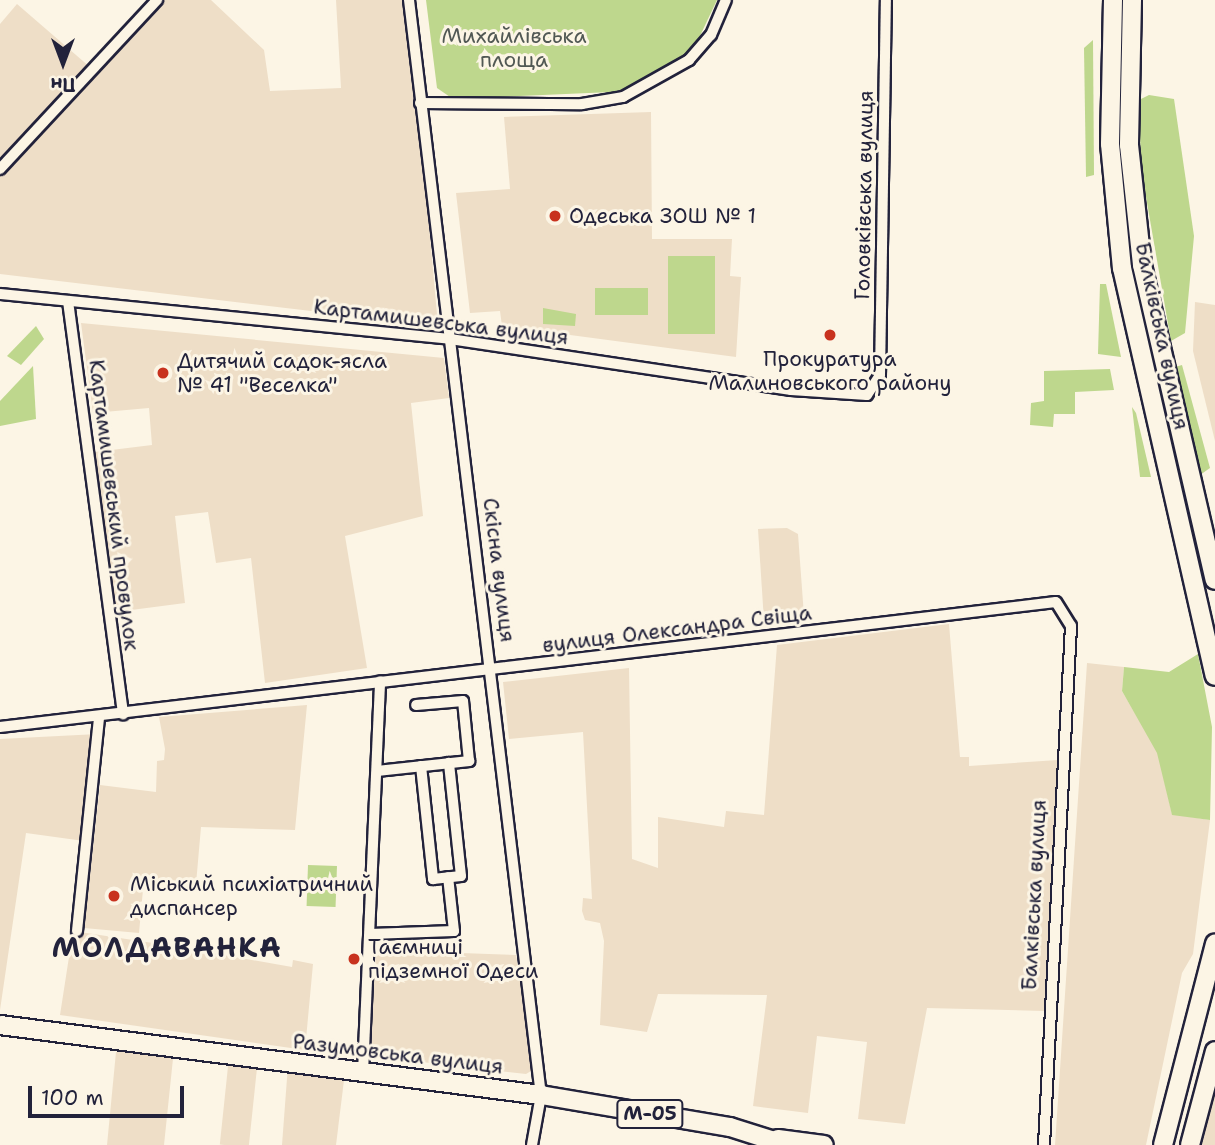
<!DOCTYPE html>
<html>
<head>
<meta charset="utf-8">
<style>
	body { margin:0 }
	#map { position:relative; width:1215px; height:1145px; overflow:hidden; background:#fcf5e5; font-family:"Shantell Sans",sans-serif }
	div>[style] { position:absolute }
	.built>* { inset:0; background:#eedec7; transform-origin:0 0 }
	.green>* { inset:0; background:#bed78d; transform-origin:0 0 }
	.roads { filter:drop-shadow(2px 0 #22223b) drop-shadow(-2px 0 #22223b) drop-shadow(0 2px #22223b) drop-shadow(0 -2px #22223b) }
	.minor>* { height:10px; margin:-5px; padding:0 5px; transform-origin:5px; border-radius:5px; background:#fcf5e5 }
	.primary>* { height:18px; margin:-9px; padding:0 9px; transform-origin:9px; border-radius:9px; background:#fcf5e5 }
	.dots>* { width:19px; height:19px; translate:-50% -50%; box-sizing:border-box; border:4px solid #fcf5e5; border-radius:50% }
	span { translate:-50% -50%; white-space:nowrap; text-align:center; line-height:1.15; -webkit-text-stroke:6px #fcf5e5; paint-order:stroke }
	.shield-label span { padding:2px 5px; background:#fcf5e5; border:2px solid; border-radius:5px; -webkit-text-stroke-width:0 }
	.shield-label { font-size:19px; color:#22223b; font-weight:700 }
	.park-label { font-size:21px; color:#515854 }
	.street-label { font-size:21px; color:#22223b }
	.poi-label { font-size:21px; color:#22223b }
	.left { translate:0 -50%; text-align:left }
	.district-label { font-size:28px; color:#22223b; font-weight:700; letter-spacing:2px }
	.north { position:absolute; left:28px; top:28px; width:70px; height:70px; -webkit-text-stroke:5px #fcf5e5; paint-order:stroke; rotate:180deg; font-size:19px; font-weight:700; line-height:28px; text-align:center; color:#22223b }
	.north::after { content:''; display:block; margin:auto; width:24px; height:32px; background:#22223b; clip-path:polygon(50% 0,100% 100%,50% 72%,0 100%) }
	.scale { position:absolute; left:28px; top:1086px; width:156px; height:32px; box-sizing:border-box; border:4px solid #22223b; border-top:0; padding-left:9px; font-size:21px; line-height:24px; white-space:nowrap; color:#22223b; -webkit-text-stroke:5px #fcf5e5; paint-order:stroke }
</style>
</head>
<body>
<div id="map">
	<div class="built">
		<i style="clip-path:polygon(163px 0,211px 0,264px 50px,270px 91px,341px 88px,336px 0,409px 0,438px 326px,0 274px,0 173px)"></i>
		<i style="clip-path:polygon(17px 4px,91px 68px,0 168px,0 24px)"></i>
		<i style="clip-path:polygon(651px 112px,652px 239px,732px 239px,730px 276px,741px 277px,736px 357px,502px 326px,500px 311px,470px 313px,456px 193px,510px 189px,504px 117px)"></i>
		<i style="clip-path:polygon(1195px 302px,1215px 305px,1215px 441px,1193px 351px)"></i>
		<i style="clip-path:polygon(81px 323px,444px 358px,449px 398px,411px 403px,423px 516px,345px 536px,367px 668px,265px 683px,251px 558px,216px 563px,208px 512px,175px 516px,185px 603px,116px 612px,95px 452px,152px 445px,149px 408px,93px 413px)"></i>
		<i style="clip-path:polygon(787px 528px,798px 534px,804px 616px,764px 621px,758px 529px)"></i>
		<i style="clip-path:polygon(949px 624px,960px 757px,969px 757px,969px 766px,1058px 760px,1044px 1011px,927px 1008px,905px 1124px,858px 1119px,867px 1042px,817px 1036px,808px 1113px,753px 1106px,767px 995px,658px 994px,647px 1032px,600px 1025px,604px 941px,600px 923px,585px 920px,582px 911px,583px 898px,592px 899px,583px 732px,509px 739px,503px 682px,629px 668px,632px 859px,658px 868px,658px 817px,724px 827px,726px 811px,764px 815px,777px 645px)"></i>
		<i style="clip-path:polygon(1087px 663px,1124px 667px,1122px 691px,1158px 753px,1172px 814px,1210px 820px,1193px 954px,1182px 973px,1146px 1145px,1055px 1145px)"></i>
		<i style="clip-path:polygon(307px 705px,295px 830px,201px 827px,196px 884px,144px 879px,139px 933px,84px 928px,100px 785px,156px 792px,157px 761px,164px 760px,165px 749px,159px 717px)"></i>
		<i style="clip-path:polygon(98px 734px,84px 841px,26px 833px,0 1010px,0 739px)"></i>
		<i style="clip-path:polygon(73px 931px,153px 943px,152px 953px,189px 956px,190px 949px,292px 967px,293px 960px,313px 964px,305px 1050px,60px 1015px)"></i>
		<i style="clip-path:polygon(376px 950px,516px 955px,536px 1068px,526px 1074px,370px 1056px)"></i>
		<i style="clip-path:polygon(174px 1049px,164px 1145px,107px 1145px,116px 1052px)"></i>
		<i style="left:229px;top:1057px;width:29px;height:88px;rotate:6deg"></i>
		<i style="clip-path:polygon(288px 1065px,345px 1072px,336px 1145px,282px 1145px)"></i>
		<i style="clip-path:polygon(1215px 1086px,1215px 1145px,1201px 1145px)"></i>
	</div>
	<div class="green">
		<i style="clip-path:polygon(426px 0,717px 0,699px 38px,676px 67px,635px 91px,453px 99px,437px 88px)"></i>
		<i style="clip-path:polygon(1093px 40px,1094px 175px,1086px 177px,1084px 48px)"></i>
		<i style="clip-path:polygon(1149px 95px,1174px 99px,1194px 236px,1185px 333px,1171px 341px,1141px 168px,1139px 100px)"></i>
		<i style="left:668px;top:256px;width:47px;height:78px"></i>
		<i style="clip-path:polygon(1100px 284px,1106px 284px,1121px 357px,1098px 354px)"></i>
		<i style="left:595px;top:288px;width:53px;height:27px"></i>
		<i style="clip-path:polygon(543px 308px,576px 314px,575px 326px,543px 324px)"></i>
		<i style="clip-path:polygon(36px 326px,44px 339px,21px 365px,7px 356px)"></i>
		<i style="clip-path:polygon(1182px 365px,1210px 468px,1200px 475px,1175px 367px)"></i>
		<i style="clip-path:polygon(33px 366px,36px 419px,0 426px,0 401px)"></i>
		<i style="clip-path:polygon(1110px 369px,1114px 390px,1075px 392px,1075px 414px,1054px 414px,1053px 427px,1030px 425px,1031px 403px,1044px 401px,1044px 371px)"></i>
		<i style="clip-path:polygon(1132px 407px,1136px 413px,1151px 477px,1140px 477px)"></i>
		<i style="clip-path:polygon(1198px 654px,1212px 727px,1210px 820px,1172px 815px,1157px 753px,1122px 691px,1124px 667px,1169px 672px)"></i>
		<i style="left:308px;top:865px;width:29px;height:41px;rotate:2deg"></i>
	</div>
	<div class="roads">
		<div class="minor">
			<i style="left:409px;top:0;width:1103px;rotate:83.13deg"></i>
			<i style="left:541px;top:1095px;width:51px;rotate:100.2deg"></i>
			<i style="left:420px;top:103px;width:162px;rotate:0.4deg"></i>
			<i style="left:582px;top:104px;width:42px;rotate:-9.7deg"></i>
			<i style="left:623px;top:97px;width:76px;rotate:-29.3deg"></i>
			<i style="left:689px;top:60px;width:33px;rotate:-49deg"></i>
			<i style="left:711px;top:35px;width:38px;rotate:-67deg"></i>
			<i style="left:0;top:169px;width:231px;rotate:-47.1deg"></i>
			<i style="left:0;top:294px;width:452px;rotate:5.7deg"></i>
			<i style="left:450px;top:339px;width:345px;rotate:8.5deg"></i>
			<i style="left:791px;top:390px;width:76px;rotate:3.8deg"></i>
			<i style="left:867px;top:395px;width:24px;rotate:-57deg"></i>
			<i style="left:880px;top:375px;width:375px;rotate:-89.1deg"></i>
			<i style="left:68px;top:301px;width:417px;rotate:82.4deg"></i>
			<i style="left:0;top:727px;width:1063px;rotate:-6.75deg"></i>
			<i style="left:1056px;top:602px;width:28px;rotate:58deg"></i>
			<i style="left:1071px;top:626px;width:520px;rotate:92.98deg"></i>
			<i style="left:421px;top:766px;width:114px;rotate:83.9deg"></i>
			<i style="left:433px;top:879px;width:28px;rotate:-6deg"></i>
			<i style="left:461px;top:876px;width:114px;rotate:-96.1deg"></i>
			<i style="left:377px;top:771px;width:93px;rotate:-6.2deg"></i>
			<i style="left:469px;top:761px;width:60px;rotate:-95.7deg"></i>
			<i style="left:463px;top:701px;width:47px;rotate:175.1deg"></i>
			<i style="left:77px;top:931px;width:215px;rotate:-84.1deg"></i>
			<i style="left:370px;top:934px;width:84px;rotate:-2deg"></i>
			<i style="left:454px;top:931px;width:54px;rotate:-96.3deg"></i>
			<i style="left:363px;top:1073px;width:392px;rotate:-87.5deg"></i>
		</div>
		<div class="primary">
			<i style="left:1113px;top:0;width:144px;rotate:91.2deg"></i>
			<i style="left:1110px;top:144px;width:125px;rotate:84.5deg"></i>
			<i style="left:1122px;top:268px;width:418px;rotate:77.2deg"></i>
			<i style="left:1132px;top:0;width:145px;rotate:91.2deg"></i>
			<i style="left:1129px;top:145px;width:121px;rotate:83.8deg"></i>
			<i style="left:1142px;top:265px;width:323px;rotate:77deg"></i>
			<i style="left:0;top:1025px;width:546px;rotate:7.37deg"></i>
			<i style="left:541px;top:1095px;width:192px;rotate:9.6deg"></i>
			<i style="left:730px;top:1127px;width:60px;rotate:17.5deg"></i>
			<i style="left:778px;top:1139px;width:46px;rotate:7.4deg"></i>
			<i style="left:1163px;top:1145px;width:208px;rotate:-75.5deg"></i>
			<i style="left:1190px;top:1145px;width:97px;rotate:-75.1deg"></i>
		</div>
	</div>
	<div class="dots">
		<i style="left:555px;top:216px;background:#c8321e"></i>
		<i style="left:830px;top:335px;background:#c8321e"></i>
		<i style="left:163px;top:373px;background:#c8321e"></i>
		<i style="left:114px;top:896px;background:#c8321e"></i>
		<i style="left:354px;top:959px;background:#c8321e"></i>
	</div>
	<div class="shield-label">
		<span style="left:650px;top:1114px">М-05</span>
	</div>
	<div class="park-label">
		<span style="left:514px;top:48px">Михайлівська<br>площа</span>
	</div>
	<div class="street-label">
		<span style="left:864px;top:195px;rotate:-89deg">Головківська вулиця</span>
		<span style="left:441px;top:322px;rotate:7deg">Картамишевська вулиця</span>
		<span style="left:1162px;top:336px;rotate:78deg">Балківська вулиця</span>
		<span style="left:114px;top:505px;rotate:83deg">Картамишевський провулок</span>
		<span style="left:499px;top:570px;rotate:83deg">Cкісна вулиця</span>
		<span style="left:677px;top:629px;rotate:-7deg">вулиця Олександра Свіща</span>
		<span style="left:1034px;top:895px;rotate:-87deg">Балківська вулиця</span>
		<span style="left:398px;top:1054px;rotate:7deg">Разумовська вулиця</span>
	</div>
	<div class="poi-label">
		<span class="left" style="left:569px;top:216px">Одеська ЗОШ № 1</span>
		<span style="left:830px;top:371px">Прокуратура<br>Малиновського району</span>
		<span class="left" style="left:177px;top:373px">Дитячий садок-ясла<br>№ 41 "Веселка"</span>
		<span class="left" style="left:130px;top:896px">Міський психіатричний<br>диспансер</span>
		<span class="left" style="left:368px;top:959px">Таємниці<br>підземної Одеси</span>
	</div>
	<div class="district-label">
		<span style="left:167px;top:947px">МОЛДАВАНКА</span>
	</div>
	<div class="north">Пн</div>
	<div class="scale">100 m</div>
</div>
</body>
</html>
